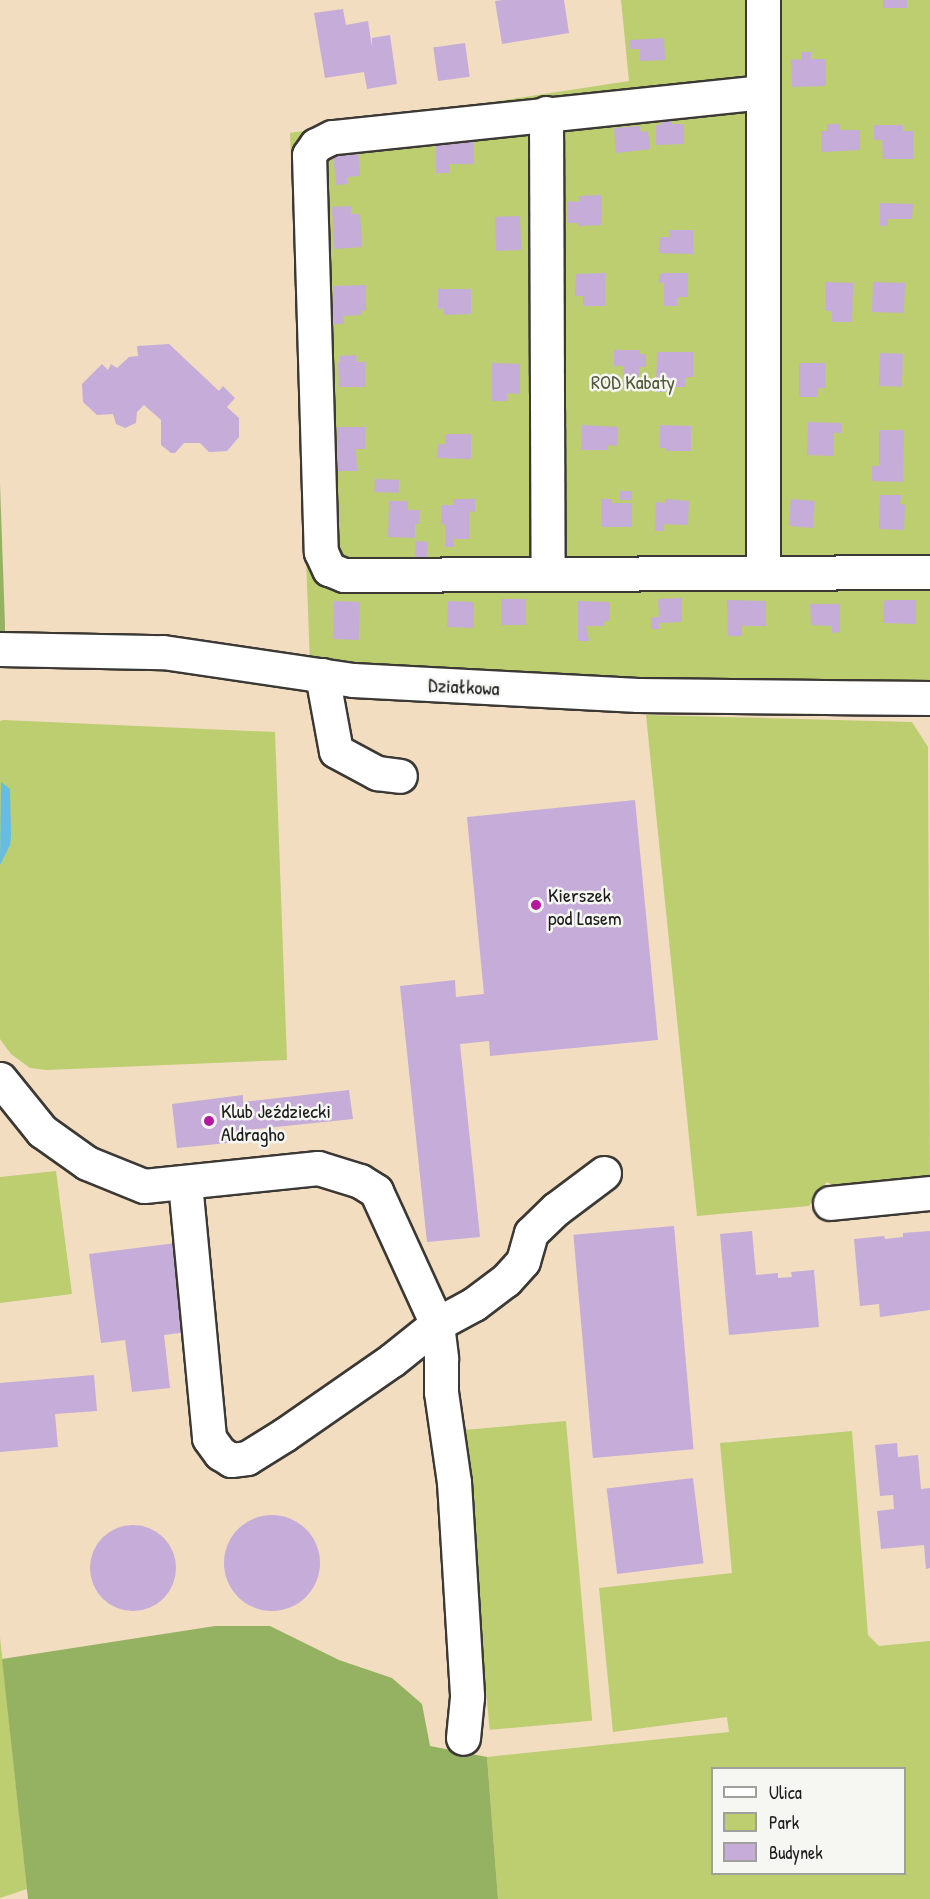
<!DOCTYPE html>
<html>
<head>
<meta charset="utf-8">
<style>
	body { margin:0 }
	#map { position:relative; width:930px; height:1899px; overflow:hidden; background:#f2ddc1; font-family:"Patrick Hand",sans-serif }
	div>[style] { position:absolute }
	.green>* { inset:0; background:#bcce70; transform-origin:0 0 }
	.forest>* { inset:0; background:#95b162 }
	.water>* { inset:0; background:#66bce2 }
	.building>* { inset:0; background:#c5acd9; transform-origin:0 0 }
	.round { border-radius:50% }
	.roads { filter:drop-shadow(2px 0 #3c3935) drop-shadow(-2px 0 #3c3935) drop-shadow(0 2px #3c3935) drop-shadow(0 -2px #3c3935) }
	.minor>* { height:33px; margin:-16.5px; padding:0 16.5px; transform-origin:16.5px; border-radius:16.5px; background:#fff }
	.dots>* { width:16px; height:16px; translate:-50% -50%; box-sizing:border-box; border:3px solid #f6f6f2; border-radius:50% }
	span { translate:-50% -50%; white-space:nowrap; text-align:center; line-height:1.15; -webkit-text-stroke:5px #f6f6f2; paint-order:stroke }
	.park-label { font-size:20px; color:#545a39 }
	.street-label { font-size:20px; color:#1c1c1c }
	.poi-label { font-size:20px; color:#1c1c1c }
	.left { translate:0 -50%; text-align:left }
	.legend { position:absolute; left:711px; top:1767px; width:195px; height:108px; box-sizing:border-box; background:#f6f6f2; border:2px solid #9f9f9c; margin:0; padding:8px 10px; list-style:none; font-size:18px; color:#1c1c1c }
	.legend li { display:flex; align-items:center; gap:12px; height:30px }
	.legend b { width:30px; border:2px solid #9f9f9c }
</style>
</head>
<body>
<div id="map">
	<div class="green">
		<i style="clip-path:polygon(621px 0,930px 0,930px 684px,750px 683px,310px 664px,290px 133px,629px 81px)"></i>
		<i style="clip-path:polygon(646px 715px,912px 722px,928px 747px,930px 1181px,839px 1189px,827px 1182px,809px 1206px,697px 1216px)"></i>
		<i style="clip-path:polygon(3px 720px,275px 732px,287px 1060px,46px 1070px,30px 1068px,11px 1054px,0 1039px,0 721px)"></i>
		<i style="clip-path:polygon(56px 1171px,72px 1294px,0 1303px,0 1177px)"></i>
		<i style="left:566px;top:1421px;width:301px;height:103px;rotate:85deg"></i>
		<i style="clip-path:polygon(evenodd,852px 1431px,868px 1635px,879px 1646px,930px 1641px,930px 1899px,498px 1899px,487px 1757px,729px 1732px,727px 1717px,613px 1732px,599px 1588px,732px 1573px,720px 1443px,852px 1431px,712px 1768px,904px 1768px,904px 1874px,712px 1874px,712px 1768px)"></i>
		<i style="clip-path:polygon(0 1637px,27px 1889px,0 1898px)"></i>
	</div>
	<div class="forest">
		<i style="clip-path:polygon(0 484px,5px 625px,5px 635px,0 635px)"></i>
		<i style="clip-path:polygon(215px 1626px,270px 1626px,339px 1660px,392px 1678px,422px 1704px,430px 1746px,487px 1757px,498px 1899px,28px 1899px,2px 1659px)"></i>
	</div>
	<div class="water">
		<i style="clip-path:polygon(1px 782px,10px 789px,11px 836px,10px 845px,0 865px)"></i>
	</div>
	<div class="building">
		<i style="clip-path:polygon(503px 0,564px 0,569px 33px,502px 44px,495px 1px)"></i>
		<i style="left:883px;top:0;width:24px;height:8px"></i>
		<i style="clip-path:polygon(343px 9px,346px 25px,368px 21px,372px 47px,372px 38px,390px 35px,397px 84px,367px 89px,364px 72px,325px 78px,314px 13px)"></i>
		<i style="clip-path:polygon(664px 38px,665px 60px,640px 61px,640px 49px,629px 49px,629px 40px)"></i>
		<i style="left:465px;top:43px;width:34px;height:32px;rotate:82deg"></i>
		<i style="clip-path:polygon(801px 52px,811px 52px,811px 59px,826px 59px,826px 86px,792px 87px,791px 59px,801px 60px)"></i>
		<i style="clip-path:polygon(661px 116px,672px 116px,672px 124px,684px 124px,684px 144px,656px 145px,656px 125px,661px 125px)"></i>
		<i style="clip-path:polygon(827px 124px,840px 124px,840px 130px,860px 130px,860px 150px,821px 152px,821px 131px,827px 131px)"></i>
		<i style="clip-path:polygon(874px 125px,903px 125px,903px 131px,913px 131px,913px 159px,883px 159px,882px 140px,874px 140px)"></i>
		<i style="clip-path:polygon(640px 126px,641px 132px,648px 131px,650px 149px,616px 153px,614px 128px)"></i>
		<i style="clip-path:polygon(436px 139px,474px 139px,474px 164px,449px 164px,449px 173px,436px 173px)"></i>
		<i style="clip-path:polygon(358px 149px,360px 176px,347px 177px,347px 184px,336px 185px,333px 152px)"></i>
		<i style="clip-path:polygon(601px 195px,602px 225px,578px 226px,578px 223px,567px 223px,567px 201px,579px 202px,579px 196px)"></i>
		<i style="clip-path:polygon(880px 203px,913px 204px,912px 219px,888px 219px,887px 226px,880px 226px)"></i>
		<i style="clip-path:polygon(351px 206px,351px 214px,360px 214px,362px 247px,334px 249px,332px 207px)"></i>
		<i style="left:520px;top:216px;width:34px;height:25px;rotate:88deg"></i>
		<i style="clip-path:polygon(669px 230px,693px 230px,693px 254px,659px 253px,660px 237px,669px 237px)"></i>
		<i style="clip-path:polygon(605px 273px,605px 306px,583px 306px,583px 296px,575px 296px,576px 274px)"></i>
		<i style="clip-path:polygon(664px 273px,688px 273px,688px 297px,677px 297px,677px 306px,664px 306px,664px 283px,659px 283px,659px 274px)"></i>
		<i style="clip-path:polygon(825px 282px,853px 283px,852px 322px,832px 322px,832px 311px,825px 311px)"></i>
		<i style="left:873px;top:282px;width:32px;height:30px;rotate:2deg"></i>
		<i style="clip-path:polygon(366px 285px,366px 311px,361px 311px,361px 315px,343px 316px,344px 324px,334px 324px,333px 286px)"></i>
		<i style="clip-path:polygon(438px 289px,471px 289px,471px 314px,444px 315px,444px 308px,438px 309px)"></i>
		<i style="clip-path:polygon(169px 344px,219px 391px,223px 386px,235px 398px,227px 407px,239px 418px,239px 437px,227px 451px,209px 452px,200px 443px,184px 443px,175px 453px,171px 453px,161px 445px,161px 420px,144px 405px,137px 412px,136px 423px,125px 428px,116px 424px,113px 414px,97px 415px,83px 402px,82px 384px,102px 364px,108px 370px,111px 364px,117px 368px,129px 357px,138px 356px,137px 346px)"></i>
		<i style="clip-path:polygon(614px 350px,639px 350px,640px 354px,646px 354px,646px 367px,639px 367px,639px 377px,623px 377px,624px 366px,614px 366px)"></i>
		<i style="clip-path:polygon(657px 352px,693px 352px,693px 377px,685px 377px,685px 387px,666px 387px,666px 392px,656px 392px)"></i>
		<i style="left:880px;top:353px;width:23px;height:33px;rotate:2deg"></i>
		<i style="clip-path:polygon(356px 355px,357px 362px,365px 362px,365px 387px,339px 387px,338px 362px,340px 362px,340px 356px)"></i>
		<i style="clip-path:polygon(492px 363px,520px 364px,520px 394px,507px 393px,507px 401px,492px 401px)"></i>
		<i style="clip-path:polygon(799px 363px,825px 363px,825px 388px,818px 388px,818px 397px,799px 397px)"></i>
		<i style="clip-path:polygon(808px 422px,842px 423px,842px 433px,834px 433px,833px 456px,807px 455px)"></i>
		<i style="clip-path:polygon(582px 425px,618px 427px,617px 446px,608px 445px,608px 450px,581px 450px)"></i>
		<i style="clip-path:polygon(660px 425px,691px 426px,691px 451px,666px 451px,666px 448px,660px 448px)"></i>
		<i style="clip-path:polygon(337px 427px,365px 427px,365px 449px,356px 449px,357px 471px,337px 471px,337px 459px,331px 459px,332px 449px,338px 448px)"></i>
		<i style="clip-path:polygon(879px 430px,904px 430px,903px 482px,872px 481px,872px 466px,879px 466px)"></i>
		<i style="clip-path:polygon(445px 434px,471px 434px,471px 459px,437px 458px,438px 444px,445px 444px)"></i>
		<i style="left:375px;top:479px;width:24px;height:13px;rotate:2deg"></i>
		<i style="left:620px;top:491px;width:12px;height:9px"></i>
		<i style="clip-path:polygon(880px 495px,901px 495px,900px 504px,905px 505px,904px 530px,879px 529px)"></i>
		<i style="clip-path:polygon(453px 499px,475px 499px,475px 512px,469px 511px,469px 539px,454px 539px,454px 547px,445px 547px,445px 525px,441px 524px,441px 505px,453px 505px)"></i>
		<i style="clip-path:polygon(601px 499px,612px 499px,612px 503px,632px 503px,632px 527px,601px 527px)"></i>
		<i style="clip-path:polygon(665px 499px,689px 501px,688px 525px,664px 524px,664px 531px,655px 531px,656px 502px,665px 503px)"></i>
		<i style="left:791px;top:499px;width:24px;height:27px;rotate:5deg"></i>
		<i style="clip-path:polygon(389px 501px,407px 501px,408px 510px,420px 510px,419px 524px,415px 524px,415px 538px,388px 537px)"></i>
		<i style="left:416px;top:541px;width:12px;height:19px;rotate:5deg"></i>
		<i style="clip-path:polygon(682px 598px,682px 622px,659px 623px,659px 629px,651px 629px,651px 617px,659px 617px,658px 599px)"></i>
		<i style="left:501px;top:599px;width:25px;height:26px"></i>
		<i style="clip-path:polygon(727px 600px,766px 601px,766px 626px,742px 626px,742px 636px,728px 636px)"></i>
		<i style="clip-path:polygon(891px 600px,916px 600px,916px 624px,883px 623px,884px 601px)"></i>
		<i style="left:334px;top:601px;width:26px;height:38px;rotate:2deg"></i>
		<i style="left:448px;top:601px;width:26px;height:26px;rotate:2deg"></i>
		<i style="clip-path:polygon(578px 601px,610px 602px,610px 621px,604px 621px,604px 626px,586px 626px,589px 641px,578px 641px)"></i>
		<i style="clip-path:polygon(810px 604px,840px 604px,840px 632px,832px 633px,832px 626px,811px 625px)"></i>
		<i style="clip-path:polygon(635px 800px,658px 1040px,490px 1056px,489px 1041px,460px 1044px,480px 1237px,427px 1242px,400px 986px,455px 980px,456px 997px,484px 994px,467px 817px)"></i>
		<i style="clip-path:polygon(349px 1090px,353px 1119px,246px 1130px,248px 1141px,177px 1148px,172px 1104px,243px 1095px,243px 1102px)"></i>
		<i style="left:674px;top:1226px;width:224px;height:101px;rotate:85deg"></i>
		<i style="clip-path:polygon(752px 1231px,756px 1275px,778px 1273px,778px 1278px,792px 1277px,791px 1272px,814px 1270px,819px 1327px,729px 1335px,720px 1234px)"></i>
		<i style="clip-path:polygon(930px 1231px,930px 1310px,880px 1317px,879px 1304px,860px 1306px,854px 1239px,884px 1236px,885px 1239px,903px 1237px,903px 1233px)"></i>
		<i style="clip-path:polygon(176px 1243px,188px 1332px,164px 1335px,170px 1388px,132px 1392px,125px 1340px,101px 1343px,89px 1254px)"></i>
		<i style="clip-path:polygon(94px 1375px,97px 1411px,55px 1414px,58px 1447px,0 1452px,0 1383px)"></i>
		<i style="clip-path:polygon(897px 1443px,898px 1457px,918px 1455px,921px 1489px,930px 1488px,930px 1568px,926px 1569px,924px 1545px,881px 1549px,877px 1511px,894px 1509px,893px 1495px,880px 1496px,875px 1445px)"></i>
		<i style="left:693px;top:1478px;width:86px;height:87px;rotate:83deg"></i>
		<i class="round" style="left:224px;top:1515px;width:96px;height:96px"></i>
		<i class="round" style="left:90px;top:1525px;width:86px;height:86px"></i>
	</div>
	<div class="roads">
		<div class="minor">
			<i style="left:763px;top:92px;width:433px;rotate:174deg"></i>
			<i style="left:332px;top:137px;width:18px;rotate:153deg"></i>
			<i style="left:316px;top:145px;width:12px;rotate:125deg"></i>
			<i style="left:309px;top:155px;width:397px;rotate:88.3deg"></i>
			<i style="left:321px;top:552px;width:19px;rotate:65deg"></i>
			<i style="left:329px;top:569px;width:16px;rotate:22deg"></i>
			<i style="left:344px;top:575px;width:586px;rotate:-0.29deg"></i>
			<i style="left:546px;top:113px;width:461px;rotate:89.8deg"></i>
			<i style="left:763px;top:572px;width:572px;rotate:-90deg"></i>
			<i style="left:0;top:649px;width:163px;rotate:1.1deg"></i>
			<i style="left:163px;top:652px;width:192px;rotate:8.4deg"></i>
			<i style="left:353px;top:680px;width:285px;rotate:3deg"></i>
			<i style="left:638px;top:695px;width:292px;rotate:0.6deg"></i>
			<i style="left:322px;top:675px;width:77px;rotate:79.6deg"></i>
			<i style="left:336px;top:751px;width:47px;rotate:28.2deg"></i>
			<i style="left:377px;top:773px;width:23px;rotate:7deg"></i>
			<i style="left:0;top:1079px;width:67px;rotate:51.1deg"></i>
			<i style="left:42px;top:1131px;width:55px;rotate:35.4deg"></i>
			<i style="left:87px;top:1163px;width:61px;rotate:22deg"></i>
			<i style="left:144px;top:1186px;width:175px;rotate:-5.9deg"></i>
			<i style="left:318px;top:1168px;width:44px;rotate:17.2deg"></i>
			<i style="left:360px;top:1181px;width:19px;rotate:32deg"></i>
			<i style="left:376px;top:1191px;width:146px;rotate:65.4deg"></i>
			<i style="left:437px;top:1324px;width:35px;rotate:83deg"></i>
			<i style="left:441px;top:1359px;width:33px;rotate:90deg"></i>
			<i style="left:441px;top:1392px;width:91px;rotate:81.8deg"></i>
			<i style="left:454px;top:1482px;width:215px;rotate:86.5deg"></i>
			<i style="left:467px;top:1697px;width:41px;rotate:95.6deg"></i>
			<i style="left:185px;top:1183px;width:256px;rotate:84.6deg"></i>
			<i style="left:209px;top:1438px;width:19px;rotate:54deg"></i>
			<i style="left:220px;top:1453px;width:13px;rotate:32deg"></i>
			<i style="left:231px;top:1460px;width:16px;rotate:-7deg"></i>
			<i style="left:247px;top:1458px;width:44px;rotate:-31.9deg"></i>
			<i style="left:284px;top:1435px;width:131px;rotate:-34.8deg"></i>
			<i style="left:392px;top:1360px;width:58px;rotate:-38.7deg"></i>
			<i style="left:437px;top:1324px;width:42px;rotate:-28.4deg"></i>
			<i style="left:474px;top:1304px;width:40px;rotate:-37deg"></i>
			<i style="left:506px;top:1280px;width:25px;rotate:-48deg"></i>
			<i style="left:523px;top:1261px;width:29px;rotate:-74deg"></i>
			<i style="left:531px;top:1233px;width:35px;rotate:-44deg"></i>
			<i style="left:556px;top:1209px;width:60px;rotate:-36.9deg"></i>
			<i style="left:830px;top:1203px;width:100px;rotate:-5.7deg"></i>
		</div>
	</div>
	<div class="dots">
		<i style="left:536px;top:905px;background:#b5179e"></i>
		<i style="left:209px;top:1121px;background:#b5179e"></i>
	</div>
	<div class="park-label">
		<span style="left:633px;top:381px">ROD Kabaty</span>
	</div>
	<div class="street-label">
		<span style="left:464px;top:686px;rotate:3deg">Działkowa</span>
	</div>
	<div class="poi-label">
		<span class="left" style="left:548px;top:906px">Kierszek<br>pod Lasem</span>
		<span class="left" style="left:221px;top:1122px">Klub Jeździecki<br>Aldragho</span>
	</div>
	<ul class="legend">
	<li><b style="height:8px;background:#fff"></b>Ulica</li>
	<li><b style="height:16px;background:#bcce70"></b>Park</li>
	<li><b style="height:16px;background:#c5acd9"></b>Budynek</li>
	</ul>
</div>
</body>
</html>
